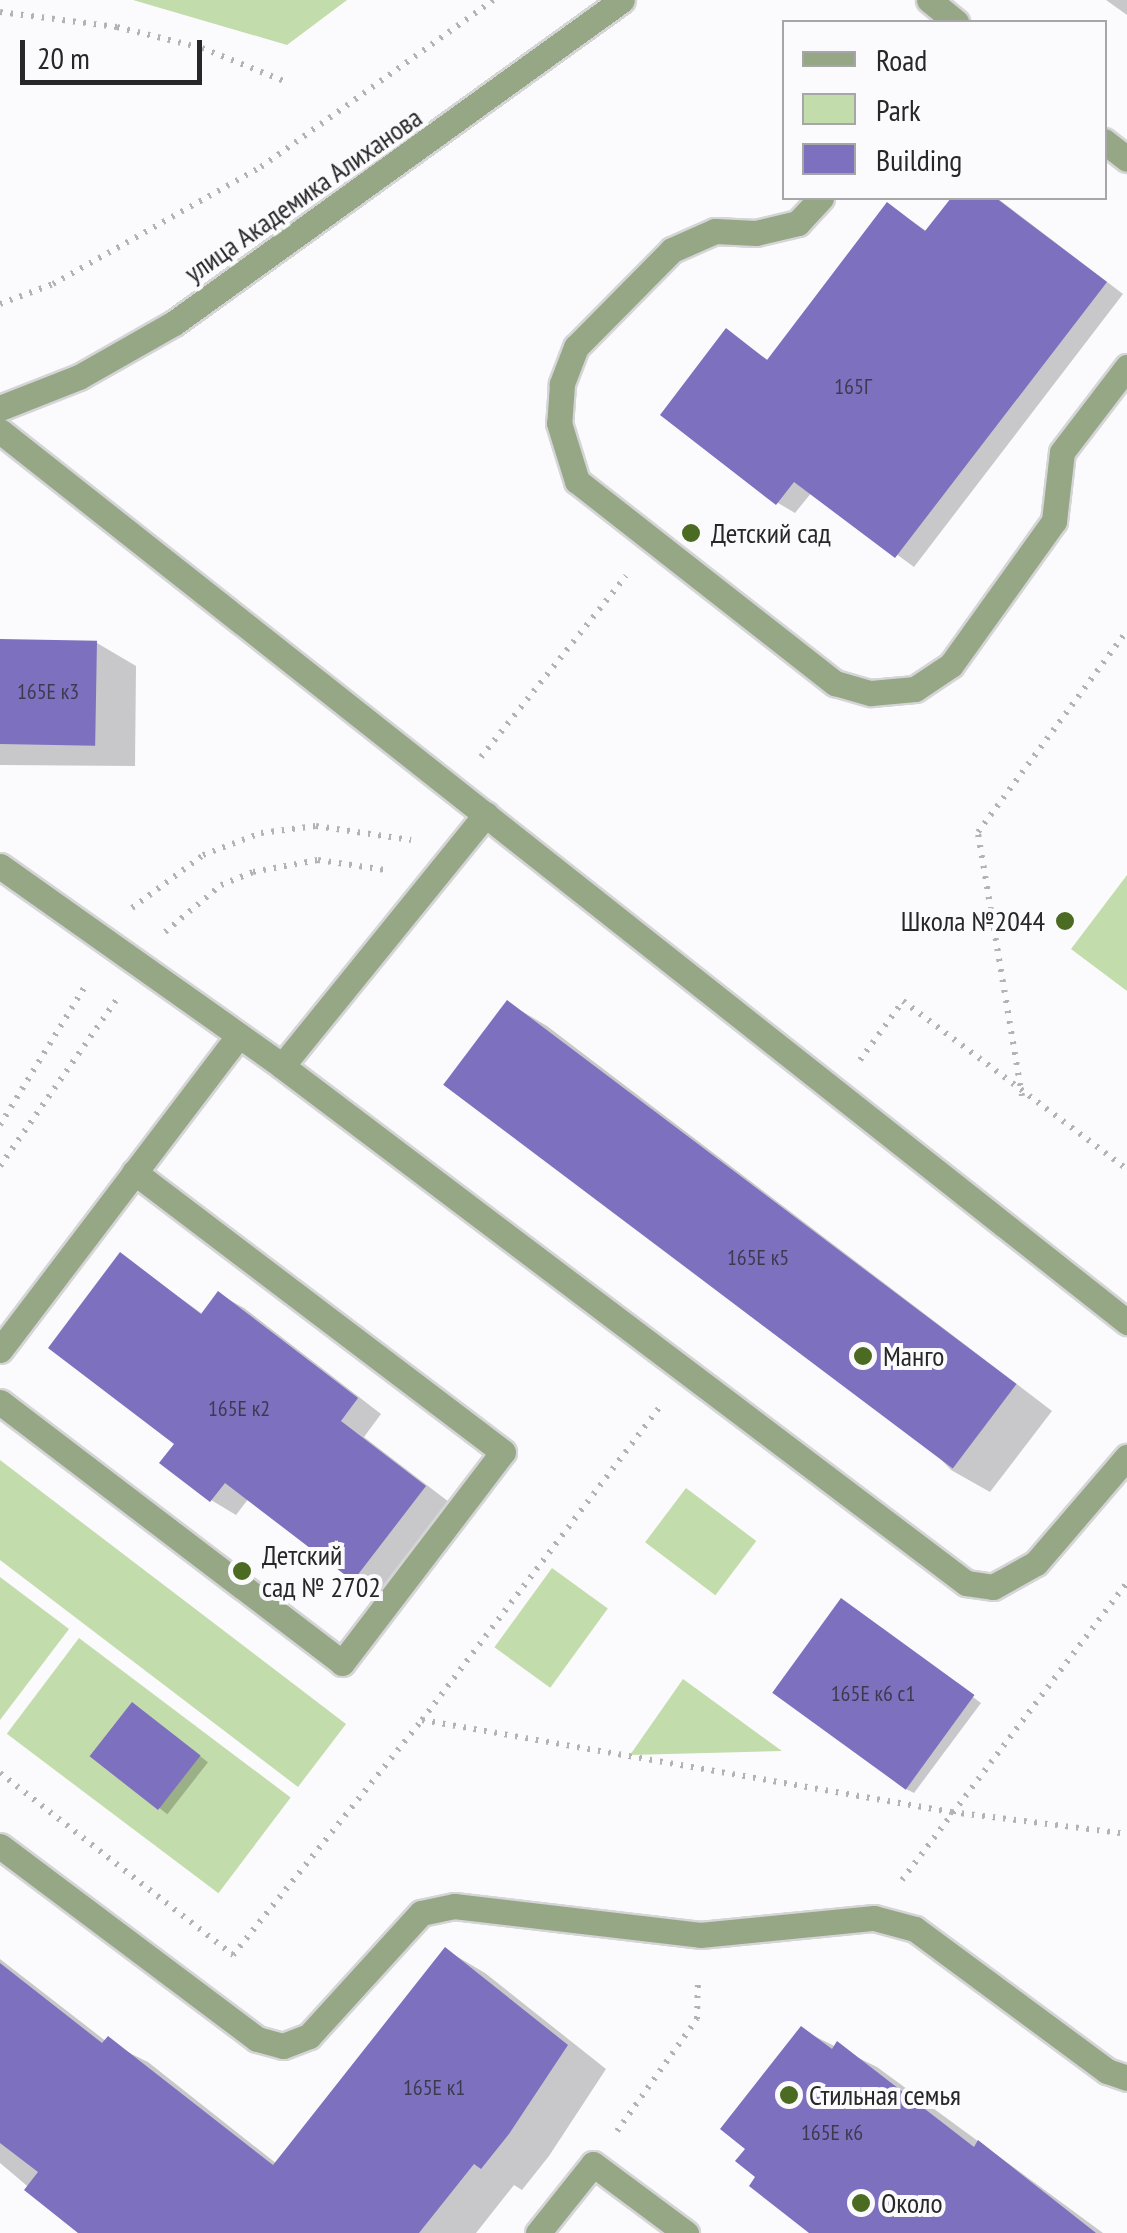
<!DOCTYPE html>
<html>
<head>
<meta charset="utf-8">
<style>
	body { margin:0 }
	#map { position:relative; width:1127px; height:2233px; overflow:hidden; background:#fbfbfe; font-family:"PT Sans Narrow",sans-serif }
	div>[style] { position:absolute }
	.green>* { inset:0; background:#c3dcab; transform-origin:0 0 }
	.shadow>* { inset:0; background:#0003; transform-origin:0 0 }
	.building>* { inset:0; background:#7d71bf; transform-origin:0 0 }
	.path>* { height:6px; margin-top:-3px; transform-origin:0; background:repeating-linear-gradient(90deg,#b3b3b6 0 2.5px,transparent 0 10.5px) }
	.roads { filter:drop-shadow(2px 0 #d5d5d8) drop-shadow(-2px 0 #d5d5d8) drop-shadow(0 2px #d5d5d8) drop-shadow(0 -2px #d5d5d8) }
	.service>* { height:25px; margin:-12.5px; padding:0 12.5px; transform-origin:12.5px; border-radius:12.5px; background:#95a785 }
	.tertiary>* { height:25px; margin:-12.5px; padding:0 12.5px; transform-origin:12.5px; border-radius:12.5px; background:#95a785 }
	.dots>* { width:28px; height:28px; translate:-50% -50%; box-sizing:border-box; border:5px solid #fbfbfe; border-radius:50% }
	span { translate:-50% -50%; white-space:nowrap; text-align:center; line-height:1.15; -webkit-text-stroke:8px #fbfbfe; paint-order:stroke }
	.number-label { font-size:22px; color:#3c3a4f }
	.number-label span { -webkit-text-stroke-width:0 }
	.street-label { font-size:28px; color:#27272a }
	.poi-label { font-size:28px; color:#27272a }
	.left { translate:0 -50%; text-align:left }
	.right { translate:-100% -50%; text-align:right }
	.legend { position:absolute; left:782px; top:20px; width:325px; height:180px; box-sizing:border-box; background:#fbfbfe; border:2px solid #a6a6a9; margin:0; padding:12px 18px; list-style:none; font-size:30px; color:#27272a }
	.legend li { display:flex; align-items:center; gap:20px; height:50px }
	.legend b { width:50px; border:2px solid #a6a6a9 }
	.scale { position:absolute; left:20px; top:40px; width:182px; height:45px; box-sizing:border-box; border:5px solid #27272a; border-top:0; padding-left:12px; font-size:30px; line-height:35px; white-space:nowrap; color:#27272a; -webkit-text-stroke:8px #fbfbfe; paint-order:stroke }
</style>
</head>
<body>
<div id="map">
	<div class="green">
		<i style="clip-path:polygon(133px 0,347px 0,287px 45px)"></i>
		<i style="clip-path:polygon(1127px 875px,1127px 991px,1071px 949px)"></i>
		<i style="clip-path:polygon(0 1460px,346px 1724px,298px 1787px,0 1560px)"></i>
		<i style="left:686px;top:1488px;width:88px;height:68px;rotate:37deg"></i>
		<i style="left:552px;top:1568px;width:69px;height:98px;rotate:36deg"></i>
		<i style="clip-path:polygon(0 1577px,69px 1629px,0 1720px)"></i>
		<i style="left:79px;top:1638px;width:265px;height:120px;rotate:37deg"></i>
		<i style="clip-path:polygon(683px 1679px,782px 1751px,630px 1755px)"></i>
	</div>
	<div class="shadow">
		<i style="clip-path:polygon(1106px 0,1127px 0,1127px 15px)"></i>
		<i style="clip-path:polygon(954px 198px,997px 198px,1123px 294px,914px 567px,812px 492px,795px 513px,778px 503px,663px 415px,727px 331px,769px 361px,887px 205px,928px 232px)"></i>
		<i style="clip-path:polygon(0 642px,97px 643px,136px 666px,135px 766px,0 765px)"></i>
		<i style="clip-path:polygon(508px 1003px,547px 1026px,1052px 1411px,990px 1492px,951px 1470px)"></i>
		<i style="clip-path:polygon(121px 1256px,204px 1315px,219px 1294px,244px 1308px,381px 1414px,364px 1437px,449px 1502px,380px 1593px,249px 1498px,236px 1515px,211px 1500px,177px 1443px)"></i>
		<i style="clip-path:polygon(850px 1606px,981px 1703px,914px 1793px,906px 1789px)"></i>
		<i style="left:141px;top:1710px;width:85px;height:66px;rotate:38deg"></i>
		<i style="clip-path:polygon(446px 1950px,485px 1973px,606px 2069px,549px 2156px,522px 2190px,514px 2185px,476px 2233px,83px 2233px,0 2163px,0 1959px,107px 2042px,148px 2062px,277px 2164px)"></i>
		<i style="clip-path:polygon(802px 2030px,877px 2067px,1103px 2233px,814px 2233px,759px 2176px,748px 2148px)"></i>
	</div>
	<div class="building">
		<i style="clip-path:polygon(951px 198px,996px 198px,1107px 282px,895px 558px,794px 482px,776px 505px,660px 415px,726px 328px,767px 360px,887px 202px,925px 231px)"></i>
		<i style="left:0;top:639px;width:97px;height:105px;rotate:1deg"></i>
		<i style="left:507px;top:1000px;width:638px;height:106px;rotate:37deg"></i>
		<i style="clip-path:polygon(120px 1252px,201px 1314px,218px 1291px,358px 1398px,341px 1421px,426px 1486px,353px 1581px,225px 1483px,210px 1502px,159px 1463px,174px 1444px,48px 1348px)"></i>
		<i style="left:841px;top:1598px;width:165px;height:117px;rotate:36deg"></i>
		<i style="left:132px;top:1702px;width:87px;height:69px;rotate:38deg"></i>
		<i style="clip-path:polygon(445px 1947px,568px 2045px,509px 2134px,481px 2169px,474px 2164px,419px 2233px,78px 2233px,24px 2190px,38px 2172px,0 2143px,0 1963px,102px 2043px,108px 2036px,273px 2165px)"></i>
		<i style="clip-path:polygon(801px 2026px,832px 2049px,837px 2041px,974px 2147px,978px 2140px,1096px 2233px,809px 2233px,749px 2186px,755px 2177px,735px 2161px,745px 2149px,720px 2129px)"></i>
	</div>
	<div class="path">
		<i style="left:0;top:12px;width:118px;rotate:7.3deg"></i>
		<i style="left:117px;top:27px;width:88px;rotate:13.9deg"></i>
		<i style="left:202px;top:48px;width:91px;rotate:22deg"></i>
		<i style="left:0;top:304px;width:57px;rotate:-20.7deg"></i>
		<i style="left:53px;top:284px;width:239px;rotate:-29.4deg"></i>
		<i style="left:261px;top:167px;width:286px;rotate:-35.7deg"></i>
		<i style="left:481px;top:757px;width:232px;rotate:-51.3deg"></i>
		<i style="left:132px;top:908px;width:89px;rotate:-36.7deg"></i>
		<i style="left:203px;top:855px;width:62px;rotate:-20.8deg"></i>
		<i style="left:261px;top:833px;width:55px;rotate:-7.3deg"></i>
		<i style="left:316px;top:826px;width:96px;rotate:8.4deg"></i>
		<i style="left:165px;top:932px;width:73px;rotate:-40deg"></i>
		<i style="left:221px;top:885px;width:35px;rotate:-22deg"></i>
		<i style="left:253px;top:872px;width:66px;rotate:-10.5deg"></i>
		<i style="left:318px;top:860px;width:68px;rotate:8.5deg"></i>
		<i style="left:860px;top:1060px;width:73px;rotate:-53.9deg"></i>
		<i style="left:903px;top:1001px;width:280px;rotate:36.9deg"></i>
		<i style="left:1022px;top:1096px;width:268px;rotate:-99.5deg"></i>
		<i style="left:978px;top:832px;width:250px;rotate:-53.5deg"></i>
		<i style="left:0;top:1125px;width:167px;rotate:-58.5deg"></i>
		<i style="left:0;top:1166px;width:204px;rotate:-55deg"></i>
		<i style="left:422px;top:1720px;width:393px;rotate:-52.8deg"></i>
		<i style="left:0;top:1773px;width:296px;rotate:38deg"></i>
		<i style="left:233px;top:1955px;width:302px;rotate:-51.2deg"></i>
		<i style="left:422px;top:1720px;width:537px;rotate:9.87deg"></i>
		<i style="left:951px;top:1812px;width:177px;rotate:7.1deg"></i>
		<i style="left:902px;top:1880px;width:373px;rotate:-52.9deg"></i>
		<i style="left:617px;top:2131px;width:138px;rotate:-54.5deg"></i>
		<i style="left:697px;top:2019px;width:40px;rotate:-88.6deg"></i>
	</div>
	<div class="roads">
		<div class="service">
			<i style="left:929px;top:0;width:35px;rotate:39deg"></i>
			<i style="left:1104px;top:141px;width:29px;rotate:38deg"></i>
			<i style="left:821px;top:198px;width:34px;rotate:133deg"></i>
			<i style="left:798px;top:223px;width:43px;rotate:166.6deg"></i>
			<i style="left:756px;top:233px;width:41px;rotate:-177.2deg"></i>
			<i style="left:715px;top:231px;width:47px;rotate:156.2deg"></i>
			<i style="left:672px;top:250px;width:136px;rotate:134.7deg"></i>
			<i style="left:576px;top:347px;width:40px;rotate:111deg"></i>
			<i style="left:562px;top:384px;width:39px;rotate:94deg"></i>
			<i style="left:559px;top:423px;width:61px;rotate:72.8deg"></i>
			<i style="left:577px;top:481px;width:328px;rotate:38.1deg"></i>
			<i style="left:835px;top:683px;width:37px;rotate:16deg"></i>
			<i style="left:871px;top:693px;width:44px;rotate:-5.2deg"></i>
			<i style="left:915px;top:689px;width:43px;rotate:-33.7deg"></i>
			<i style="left:951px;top:665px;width:177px;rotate:-54.4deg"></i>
			<i style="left:1054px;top:521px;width:69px;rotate:-83.4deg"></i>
			<i style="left:1062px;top:452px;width:107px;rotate:-52.6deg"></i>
			<i style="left:0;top:431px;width:1437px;rotate:38.33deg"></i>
			<i style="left:0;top:866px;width:346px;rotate:35.3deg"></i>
			<i style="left:282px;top:1066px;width:857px;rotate:37.08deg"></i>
			<i style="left:966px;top:1583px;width:27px;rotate:8deg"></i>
			<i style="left:993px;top:1587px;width:49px;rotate:-29.2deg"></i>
			<i style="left:1036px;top:1563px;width:140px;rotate:-49.4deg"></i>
			<i style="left:282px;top:1066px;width:324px;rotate:-51deg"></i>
			<i style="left:0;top:1350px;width:395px;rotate:-52.8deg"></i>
			<i style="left:0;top:1402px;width:430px;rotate:37.3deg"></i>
			<i style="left:342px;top:1663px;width:265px;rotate:-52.7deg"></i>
			<i style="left:503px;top:1452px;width:463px;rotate:-142.8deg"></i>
			<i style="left:0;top:1846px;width:321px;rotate:36.9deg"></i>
			<i style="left:257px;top:2039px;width:27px;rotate:15deg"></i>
			<i style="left:283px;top:2046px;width:28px;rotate:-21deg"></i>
			<i style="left:309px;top:2036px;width:166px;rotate:-47.7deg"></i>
			<i style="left:421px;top:1913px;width:34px;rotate:-12deg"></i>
			<i style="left:454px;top:1906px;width:248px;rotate:6.7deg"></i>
			<i style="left:700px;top:1935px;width:175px;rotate:-5.6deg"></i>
			<i style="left:874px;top:1918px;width:42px;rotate:15deg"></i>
			<i style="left:915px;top:1929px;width:239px;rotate:36.5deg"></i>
			<i style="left:1107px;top:2071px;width:21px;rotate:19deg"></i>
			<i style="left:538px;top:2233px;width:88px;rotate:-51.4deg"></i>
			<i style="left:593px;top:2164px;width:116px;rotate:36.6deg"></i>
		</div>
		<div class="tertiary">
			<i style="left:0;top:408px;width:85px;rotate:-21.4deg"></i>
			<i style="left:79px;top:377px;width:109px;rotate:-29.6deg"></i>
			<i style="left:174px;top:323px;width:552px;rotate:-35.79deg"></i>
		</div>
	</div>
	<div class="dots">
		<i style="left:691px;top:533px;background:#4a6b21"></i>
		<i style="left:1065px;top:921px;background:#4a6b21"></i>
		<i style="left:863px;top:1356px;background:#4a6b21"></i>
		<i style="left:242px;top:1571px;background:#4a6b21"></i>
		<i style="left:789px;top:2095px;background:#4a6b21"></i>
		<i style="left:861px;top:2203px;background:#4a6b21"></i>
	</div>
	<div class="number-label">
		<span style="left:853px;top:387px">165Г</span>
		<span style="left:48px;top:692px">165Е к3</span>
		<span style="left:758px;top:1258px">165Е к5</span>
		<span style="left:239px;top:1409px">165Е к2</span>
		<span style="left:873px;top:1694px">165Е к6 с1</span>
		<span style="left:434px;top:2088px">165Е к1</span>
		<span style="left:832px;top:2133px">165Е к6</span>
	</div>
	<div class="street-label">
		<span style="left:303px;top:195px;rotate:-35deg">улица Академика Алиханова</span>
	</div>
	<div class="poi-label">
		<span class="left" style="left:711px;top:533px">Детский сад</span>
		<span class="right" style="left:1045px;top:921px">Школа №2044</span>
		<span class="left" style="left:883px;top:1356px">Манго</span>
		<span class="left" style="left:262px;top:1571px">Детский<br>сад № 2702</span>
		<span class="left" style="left:809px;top:2095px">Стильная семья</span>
		<span class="left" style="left:881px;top:2203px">Около</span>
	</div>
	<ul class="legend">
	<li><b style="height:12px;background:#95a785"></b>Road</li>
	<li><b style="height:28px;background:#c3dcab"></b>Park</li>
	<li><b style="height:28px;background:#7d71bf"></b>Building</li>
	</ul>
	<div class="scale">20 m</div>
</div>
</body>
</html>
